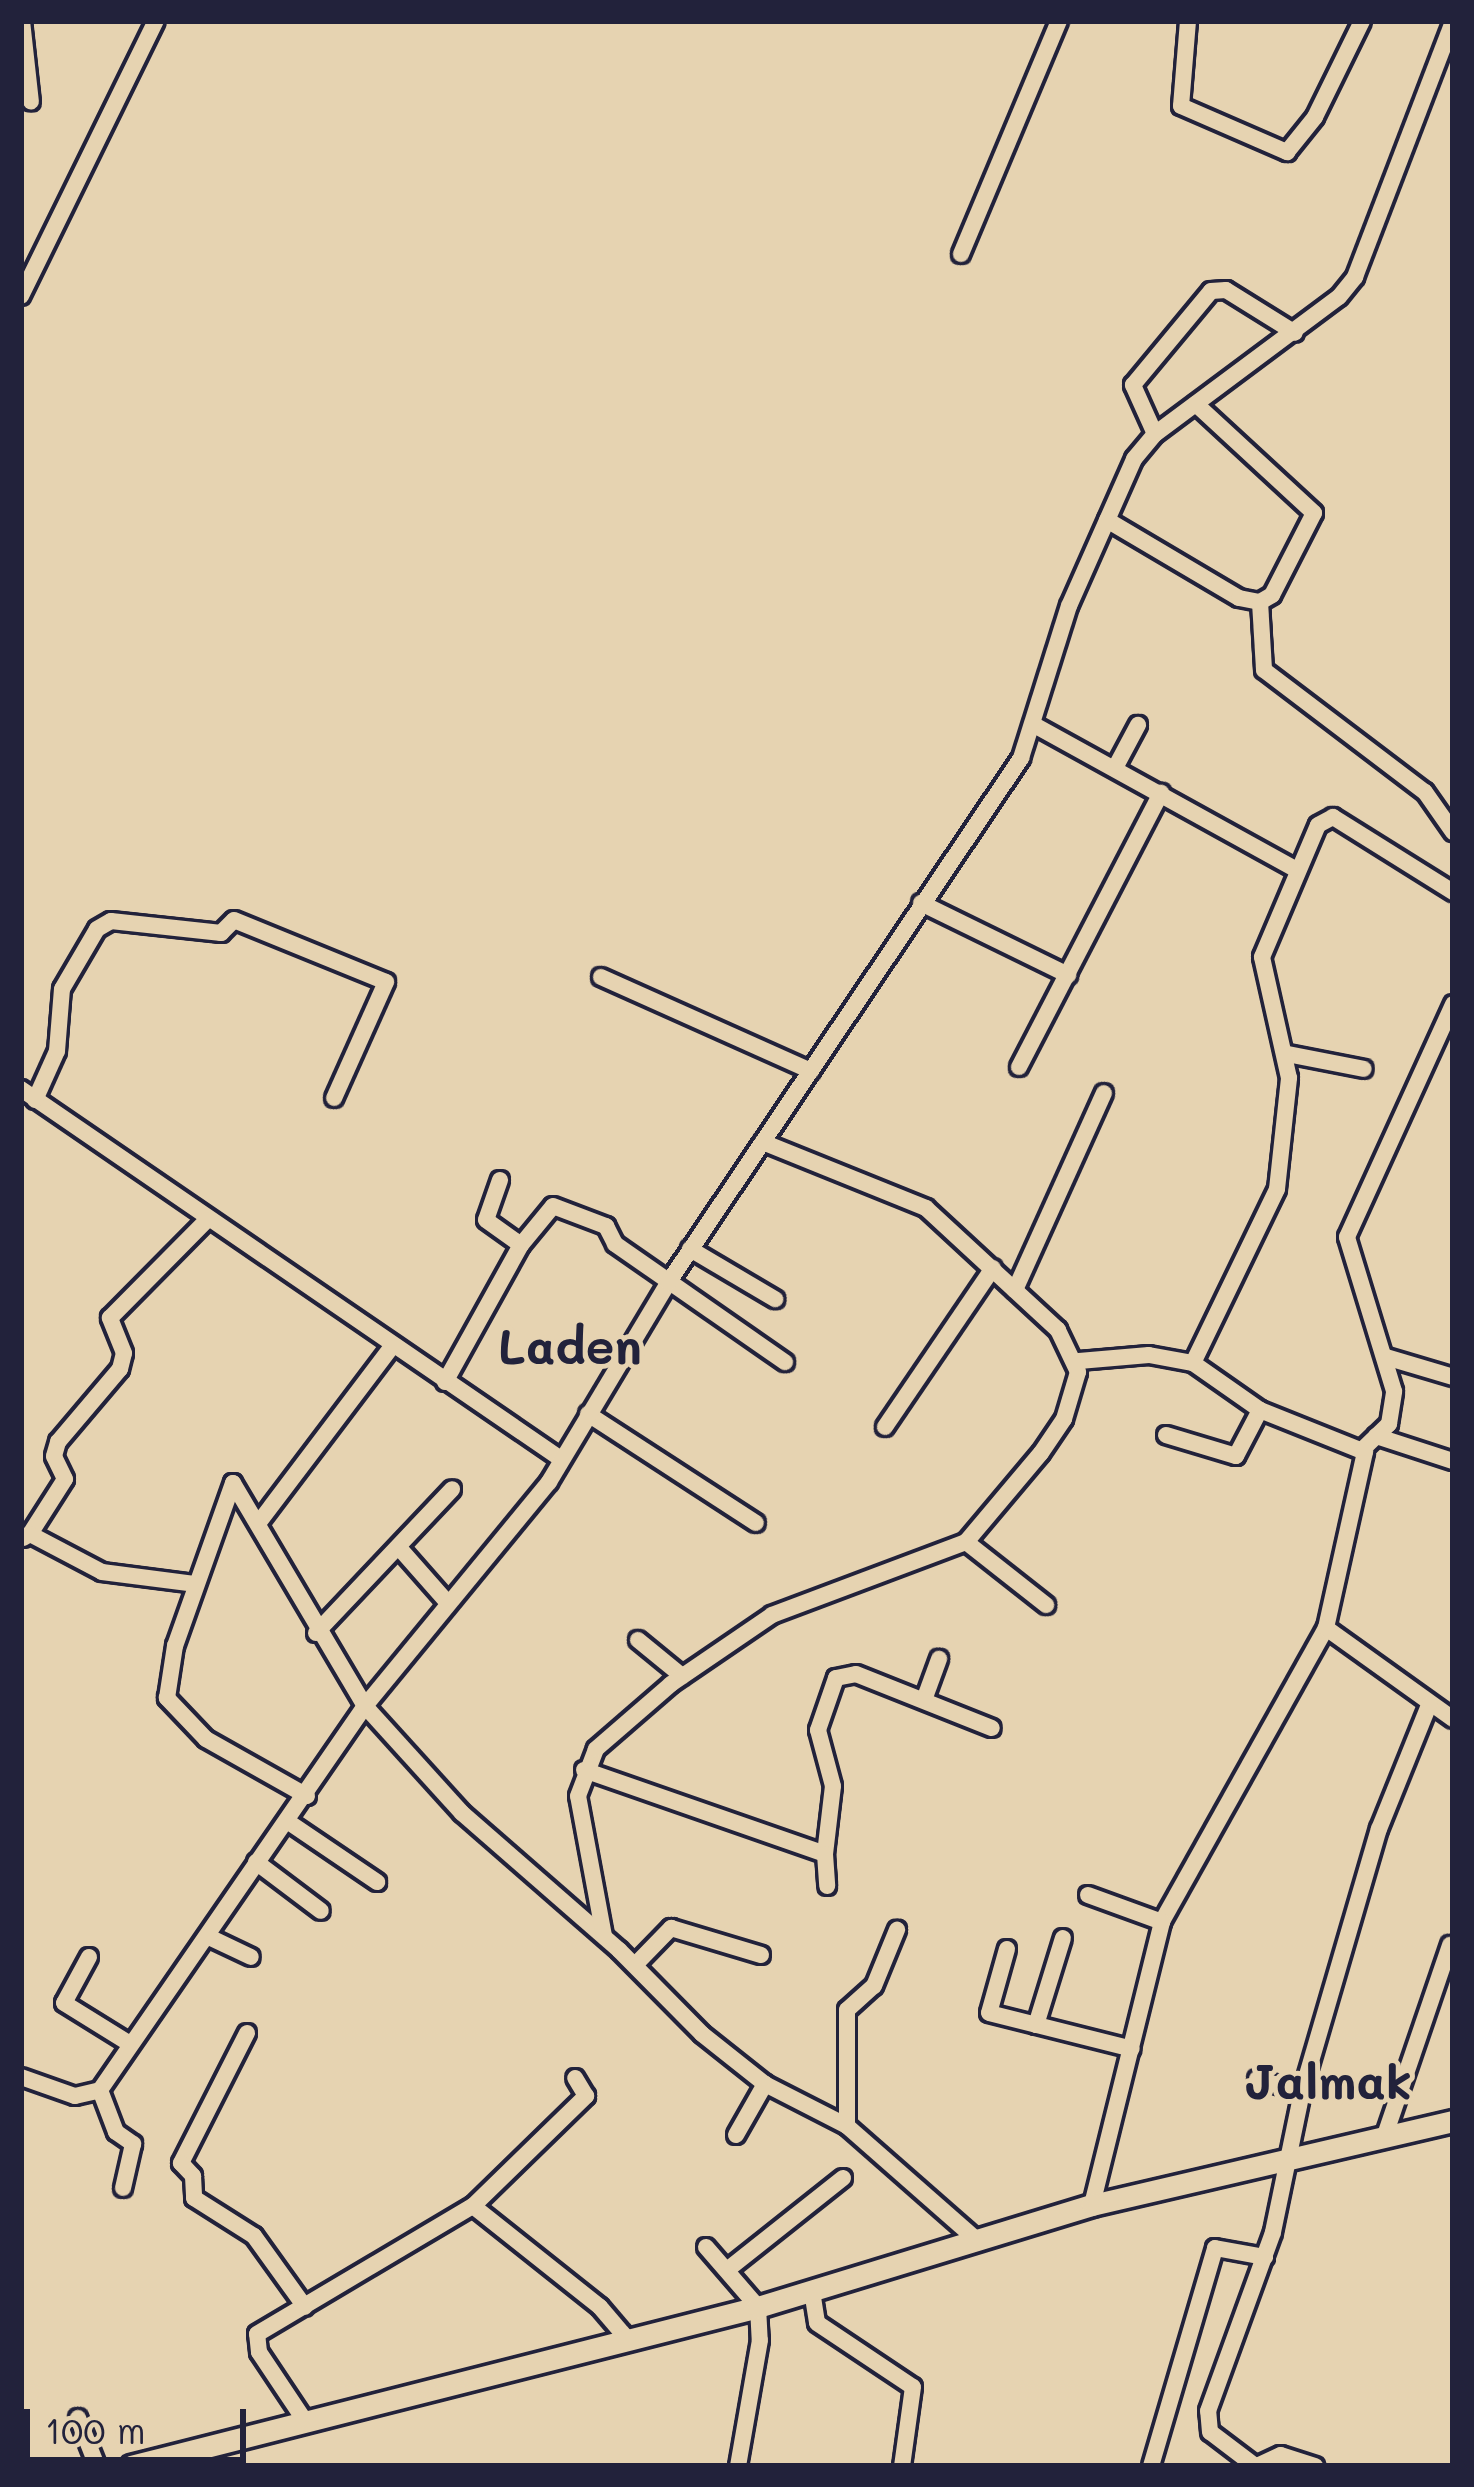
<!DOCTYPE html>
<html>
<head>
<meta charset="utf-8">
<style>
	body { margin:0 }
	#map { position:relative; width:1474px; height:2487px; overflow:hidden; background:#e6d3b1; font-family:Mali,sans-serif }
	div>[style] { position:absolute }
	.roads { filter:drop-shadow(3px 0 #22223b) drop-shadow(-3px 0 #22223b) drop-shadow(0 3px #22223b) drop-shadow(0 -3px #22223b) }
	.minor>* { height:16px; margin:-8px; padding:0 8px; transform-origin:8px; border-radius:8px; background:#e6d3b1 }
	.major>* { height:21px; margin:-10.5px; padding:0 10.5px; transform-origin:10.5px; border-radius:10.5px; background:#e6d3b1 }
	span { translate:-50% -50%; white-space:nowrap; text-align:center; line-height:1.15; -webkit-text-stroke:10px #e6d3b1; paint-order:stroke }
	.quarter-label { font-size:48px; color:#22223b; font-weight:700 }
	.frame { position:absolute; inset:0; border:24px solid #22223b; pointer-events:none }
	.scale { position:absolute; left:24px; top:2409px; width:222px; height:54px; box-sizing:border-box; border:6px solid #22223b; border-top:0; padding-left:15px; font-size:36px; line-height:42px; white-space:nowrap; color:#22223b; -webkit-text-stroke:9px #e6d3b1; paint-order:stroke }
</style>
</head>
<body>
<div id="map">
	<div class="roads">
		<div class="minor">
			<i style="left:22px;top:21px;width:81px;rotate:83.7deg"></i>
			<i style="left:1188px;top:21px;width:85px;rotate:94.7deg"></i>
			<i style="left:1181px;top:106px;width:116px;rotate:23.5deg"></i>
			<i style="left:1287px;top:152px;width:45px;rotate:-51.3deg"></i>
			<i style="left:1315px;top:117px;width:107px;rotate:-63.9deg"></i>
			<i style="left:961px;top:254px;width:253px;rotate:-67.2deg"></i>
			<i style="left:21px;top:296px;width:306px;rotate:-63.9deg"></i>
			<i style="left:1155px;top:434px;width:54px;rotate:-114.2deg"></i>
			<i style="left:1133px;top:385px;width:122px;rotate:-50.3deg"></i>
			<i style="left:1211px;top:291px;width:15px;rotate:-4deg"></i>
			<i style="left:1226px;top:290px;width:81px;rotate:31.9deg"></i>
			<i style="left:1107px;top:520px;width:153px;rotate:30.6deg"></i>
			<i style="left:1239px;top:598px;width:21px;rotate:11deg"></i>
			<i style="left:1260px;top:602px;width:14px;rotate:-30deg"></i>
			<i style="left:1272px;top:595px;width:92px;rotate:-62.9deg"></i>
			<i style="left:1314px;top:513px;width:161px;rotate:-137.3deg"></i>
			<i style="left:1260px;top:602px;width:68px;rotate:86.6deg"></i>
			<i style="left:1264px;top:670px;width:202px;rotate:37.2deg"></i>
			<i style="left:1425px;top:792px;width:49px;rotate:55deg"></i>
			<i style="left:1036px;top:726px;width:298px;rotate:28.9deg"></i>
			<i style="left:1115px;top:768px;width:49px;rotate:-61.9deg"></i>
			<i style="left:921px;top:903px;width:164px;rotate:26.1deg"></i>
			<i style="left:601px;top:977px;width:230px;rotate:24.1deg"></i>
			<i style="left:1287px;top:1054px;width:78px;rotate:11deg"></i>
			<i style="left:1019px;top:1067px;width:309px;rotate:-62.6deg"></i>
			<i style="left:21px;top:1089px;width:655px;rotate:34.42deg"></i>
			<i style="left:35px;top:1100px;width:54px;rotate:-65.8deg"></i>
			<i style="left:57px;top:1051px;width:62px;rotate:-85.4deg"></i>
			<i style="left:62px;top:989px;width:69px;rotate:-59.7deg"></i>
			<i style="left:97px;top:929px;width:16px;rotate:-30deg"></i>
			<i style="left:111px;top:921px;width:111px;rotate:6.2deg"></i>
			<i style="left:221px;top:933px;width:18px;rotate:-45deg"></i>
			<i style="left:234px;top:920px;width:164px;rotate:22.2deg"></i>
			<i style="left:386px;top:982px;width:127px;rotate:114.1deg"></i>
			<i style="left:500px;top:1180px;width:42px;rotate:109.3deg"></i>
			<i style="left:486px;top:1220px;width:43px;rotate:35.5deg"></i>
			<i style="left:690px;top:1249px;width:99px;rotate:30.5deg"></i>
			<i style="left:1015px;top:1290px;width:216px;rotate:-65.7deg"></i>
			<i style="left:1386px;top:1357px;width:70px;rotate:16.6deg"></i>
			<i style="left:1079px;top:1361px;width:70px;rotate:-4.9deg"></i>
			<i style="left:1149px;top:1355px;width:45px;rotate:10.3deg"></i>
			<i style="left:1193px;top:1363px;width:82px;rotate:35deg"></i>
			<i style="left:1260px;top:1410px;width:113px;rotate:21.8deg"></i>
			<i style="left:1365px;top:1452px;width:180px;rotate:102.5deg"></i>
			<i style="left:1326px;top:1628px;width:337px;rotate:119.2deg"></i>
			<i style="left:1162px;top:1922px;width:292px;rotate:103.9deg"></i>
			<i style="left:1193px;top:1363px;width:193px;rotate:-64.2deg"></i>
			<i style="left:1277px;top:1189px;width:112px;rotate:-83.8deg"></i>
			<i style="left:1289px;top:1078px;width:124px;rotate:-102.6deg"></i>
			<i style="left:1262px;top:957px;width:143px;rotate:-67deg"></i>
			<i style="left:1318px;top:825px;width:17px;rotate:-28deg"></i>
			<i style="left:1333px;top:817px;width:142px;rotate:32deg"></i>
			<i style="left:445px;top:1382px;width:157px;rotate:-61deg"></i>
			<i style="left:521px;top:1245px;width:50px;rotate:-50.6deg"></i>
			<i style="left:553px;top:1206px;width:57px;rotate:20.7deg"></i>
			<i style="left:606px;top:1226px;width:20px;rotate:63deg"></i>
			<i style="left:615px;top:1244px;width:207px;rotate:34.8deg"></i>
			<i style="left:588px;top:1414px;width:200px;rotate:33deg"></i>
			<i style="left:885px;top:1427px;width:192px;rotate:-55.8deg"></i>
			<i style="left:1166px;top:1435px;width:73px;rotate:16.7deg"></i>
			<i style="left:1236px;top:1456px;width:52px;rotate:-62.4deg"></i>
			<i style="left:1376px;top:1436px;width:81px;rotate:18deg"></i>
			<i style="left:1364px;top:1448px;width:35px;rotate:-44deg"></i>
			<i style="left:1389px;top:1424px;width:33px;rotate:-81deg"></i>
			<i style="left:1394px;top:1391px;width:161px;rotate:-107deg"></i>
			<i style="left:1347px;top:1237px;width:256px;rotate:-65.5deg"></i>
			<i style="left:260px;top:1521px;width:217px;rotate:-52.9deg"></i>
			<i style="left:30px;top:1534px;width:65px;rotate:-57.5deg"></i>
			<i style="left:65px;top:1479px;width:25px;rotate:-116deg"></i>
			<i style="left:54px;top:1456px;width:15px;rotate:-74deg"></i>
			<i style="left:58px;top:1442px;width:96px;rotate:-49.7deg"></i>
			<i style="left:120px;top:1369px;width:16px;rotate:-76deg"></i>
			<i style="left:124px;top:1353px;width:38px;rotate:-112deg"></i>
			<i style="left:110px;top:1318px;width:138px;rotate:-45.3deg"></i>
			<i style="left:23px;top:1538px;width:8px;rotate:-30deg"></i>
			<i style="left:30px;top:1534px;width:81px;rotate:27.8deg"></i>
			<i style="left:102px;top:1572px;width:95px;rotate:7.3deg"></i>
			<i style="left:966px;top:1542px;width:102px;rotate:38.2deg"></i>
			<i style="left:402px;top:1551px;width:68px;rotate:48.6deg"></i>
			<i style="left:1326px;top:1628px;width:156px;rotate:35.6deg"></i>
			<i style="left:316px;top:1633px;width:198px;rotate:-46.6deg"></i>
			<i style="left:638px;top:1640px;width:57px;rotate:39.3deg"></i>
			<i style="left:924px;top:1700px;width:44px;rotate:-69.9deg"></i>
			<i style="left:584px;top:1770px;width:255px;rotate:19.2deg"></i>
			<i style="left:825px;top:1854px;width:68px;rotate:-83.3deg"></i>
			<i style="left:833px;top:1786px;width:58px;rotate:-105deg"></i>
			<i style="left:818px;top:1730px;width:55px;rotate:-70.9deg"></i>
			<i style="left:836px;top:1678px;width:20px;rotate:-11deg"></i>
			<i style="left:856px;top:1674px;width:146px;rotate:21.7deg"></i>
			<i style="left:307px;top:1796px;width:116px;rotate:-150.6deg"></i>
			<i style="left:206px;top:1739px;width:57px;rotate:-133.6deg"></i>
			<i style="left:167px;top:1698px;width:53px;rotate:-81.3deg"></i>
			<i style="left:175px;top:1646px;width:173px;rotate:-70.4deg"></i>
			<i style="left:233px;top:1483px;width:259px;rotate:59.4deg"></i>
			<i style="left:365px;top:1706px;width:144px;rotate:47.8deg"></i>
			<i style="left:462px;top:1813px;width:208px;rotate:41.1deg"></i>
			<i style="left:619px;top:1950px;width:118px;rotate:45.3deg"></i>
			<i style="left:702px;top:2034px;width:80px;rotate:38.4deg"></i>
			<i style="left:765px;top:2084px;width:92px;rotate:27.1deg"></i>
			<i style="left:847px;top:2126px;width:174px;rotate:41.3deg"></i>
			<i style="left:287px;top:1821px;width:109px;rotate:34.1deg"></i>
			<i style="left:825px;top:1854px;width:32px;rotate:86deg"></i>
			<i style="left:256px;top:1862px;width:81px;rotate:37deg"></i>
			<i style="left:1088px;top:1895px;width:79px;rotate:20deg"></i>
			<i style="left:604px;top:1936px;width:142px;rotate:-100.5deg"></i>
			<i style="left:578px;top:1796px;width:50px;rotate:-69deg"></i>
			<i style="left:596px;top:1749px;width:99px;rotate:-40.9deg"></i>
			<i style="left:671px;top:1684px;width:122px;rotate:-34.3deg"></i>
			<i style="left:772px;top:1615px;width:207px;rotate:-20.6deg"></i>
			<i style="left:966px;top:1542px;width:116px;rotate:-49.9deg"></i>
			<i style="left:1041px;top:1453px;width:41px;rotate:-55.9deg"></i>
			<i style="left:1064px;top:1419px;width:49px;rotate:-73.4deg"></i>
			<i style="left:1078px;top:1372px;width:47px;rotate:-115.5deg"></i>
			<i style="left:1058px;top:1330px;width:180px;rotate:-137.3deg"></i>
			<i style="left:926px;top:1208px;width:176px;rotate:-158deg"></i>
			<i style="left:211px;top:1938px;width:44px;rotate:25.4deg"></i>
			<i style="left:1007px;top:1949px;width:66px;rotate:105.7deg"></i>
			<i style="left:989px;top:2013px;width:147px;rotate:14.1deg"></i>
			<i style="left:89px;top:1957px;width:52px;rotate:118.5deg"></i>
			<i style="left:64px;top:2003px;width:74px;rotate:31.8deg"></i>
			<i style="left:635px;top:1965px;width:52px;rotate:-45.8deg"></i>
			<i style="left:671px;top:1928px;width:94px;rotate:16.7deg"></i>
			<i style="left:1036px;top:2025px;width:91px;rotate:-72.8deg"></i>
			<i style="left:247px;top:2033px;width:146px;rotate:116.9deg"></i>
			<i style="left:181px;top:2163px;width:18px;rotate:47deg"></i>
			<i style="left:193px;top:2176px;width:22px;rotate:87deg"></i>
			<i style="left:194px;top:2198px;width:71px;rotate:32.3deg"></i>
			<i style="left:254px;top:2236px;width:87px;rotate:54.3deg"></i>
			<i style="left:21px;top:2077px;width:57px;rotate:19.4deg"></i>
			<i style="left:75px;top:2096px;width:26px;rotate:-13deg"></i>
			<i style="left:100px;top:2090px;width:467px;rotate:-55.4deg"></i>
			<i style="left:365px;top:1706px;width:290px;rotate:-50.6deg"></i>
			<i style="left:549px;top:1482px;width:232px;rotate:-59.1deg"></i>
			<i style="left:668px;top:1283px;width:633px;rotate:-56.08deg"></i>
			<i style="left:1021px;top:758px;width:159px;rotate:-72.5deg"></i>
			<i style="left:1069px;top:606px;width:161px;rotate:-66.1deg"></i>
			<i style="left:1134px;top:459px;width:33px;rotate:-50deg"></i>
			<i style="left:1155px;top:434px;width:229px;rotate:-36.7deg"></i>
			<i style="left:1339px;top:297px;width:26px;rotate:-51deg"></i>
			<i style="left:1355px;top:277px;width:273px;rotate:-69deg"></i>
			<i style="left:1257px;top:2079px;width:47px;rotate:16.1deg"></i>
			<i style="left:100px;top:2090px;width:45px;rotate:69.1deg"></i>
			<i style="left:116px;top:2132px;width:21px;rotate:35deg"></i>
			<i style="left:133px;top:2144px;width:45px;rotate:102.8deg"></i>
			<i style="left:847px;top:2126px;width:116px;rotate:-90deg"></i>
			<i style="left:847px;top:2010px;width:36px;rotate:-42deg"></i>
			<i style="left:874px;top:1986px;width:61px;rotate:-67.7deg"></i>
			<i style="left:736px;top:2135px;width:59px;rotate:-60.4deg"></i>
			<i style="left:1385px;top:2135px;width:201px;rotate:-71.1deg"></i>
			<i style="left:473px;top:2206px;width:158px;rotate:-44.2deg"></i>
			<i style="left:586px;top:2096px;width:21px;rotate:-121deg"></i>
			<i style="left:706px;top:2247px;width:79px;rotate:49.1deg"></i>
			<i style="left:758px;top:2307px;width:33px;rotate:87deg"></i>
			<i style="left:760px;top:2340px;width:128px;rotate:99.9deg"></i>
			<i style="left:727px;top:2270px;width:148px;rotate:-38.4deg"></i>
			<i style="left:812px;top:2291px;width:32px;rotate:81deg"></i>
			<i style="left:817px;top:2323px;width:115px;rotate:33.7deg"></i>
			<i style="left:913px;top:2387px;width:80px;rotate:97.9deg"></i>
			<i style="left:78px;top:2418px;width:52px;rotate:68.4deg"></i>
			<i style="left:305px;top:2421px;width:83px;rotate:-123.7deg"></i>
			<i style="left:259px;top:2352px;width:18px;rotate:-96deg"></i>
			<i style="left:257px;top:2334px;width:251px;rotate:-30.7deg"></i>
			<i style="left:473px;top:2206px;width:162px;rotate:38.5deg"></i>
			<i style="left:600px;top:2307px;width:45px;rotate:49.5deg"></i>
			<i style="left:1151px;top:2466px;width:227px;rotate:-73.6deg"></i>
			<i style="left:1215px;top:2248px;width:51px;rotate:10.2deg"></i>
			<i style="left:1255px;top:2466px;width:56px;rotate:-142.9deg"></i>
			<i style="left:1210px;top:2432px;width:21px;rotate:-95deg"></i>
			<i style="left:1208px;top:2411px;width:190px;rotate:-70deg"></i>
			<i style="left:1273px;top:2232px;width:143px;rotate:-78.3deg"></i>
			<i style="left:1302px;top:2092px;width:274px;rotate:-73.7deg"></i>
			<i style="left:1379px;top:1829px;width:134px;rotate:-68deg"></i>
			<i style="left:1257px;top:2466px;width:26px;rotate:-25deg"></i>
			<i style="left:1281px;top:2455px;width:36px;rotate:18deg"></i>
		</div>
		<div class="major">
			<i style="left:131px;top:2466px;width:647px;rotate:-14.23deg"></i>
			<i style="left:758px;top:2307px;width:349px;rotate:-17deg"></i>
			<i style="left:1092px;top:2205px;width:371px;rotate:-13.1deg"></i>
		</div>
	</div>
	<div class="quarter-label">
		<span style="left:570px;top:1346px">Laden</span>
		<span style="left:1328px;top:2081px">Jalmak</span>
	</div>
	<div class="frame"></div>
	<div class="scale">100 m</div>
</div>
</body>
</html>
